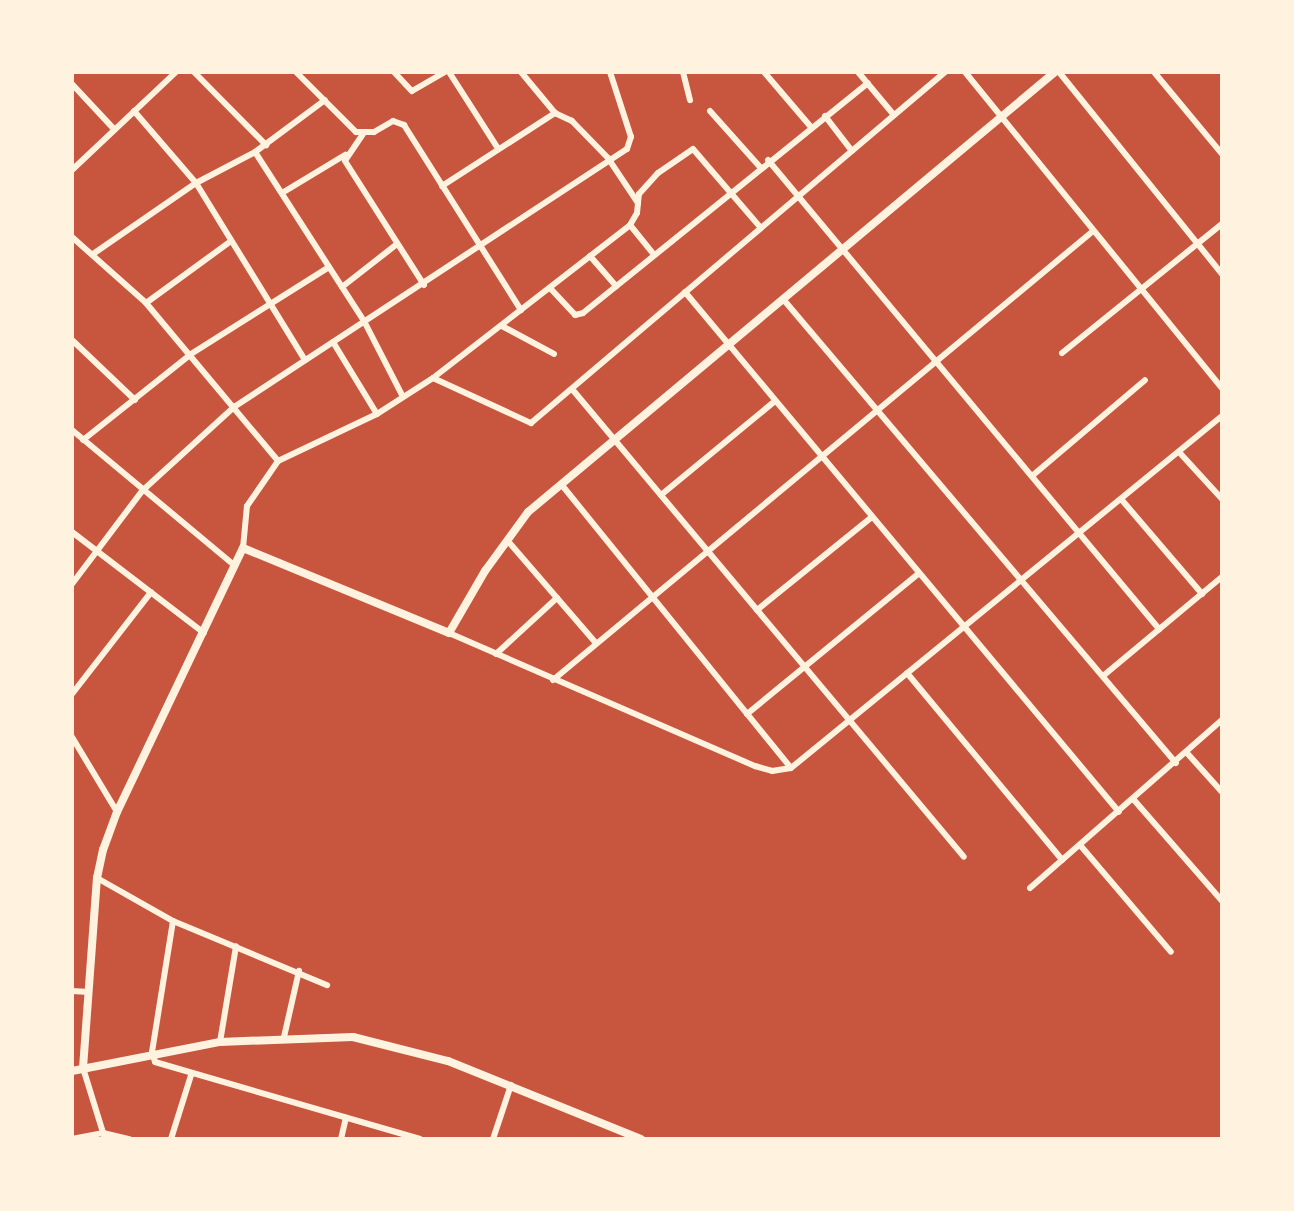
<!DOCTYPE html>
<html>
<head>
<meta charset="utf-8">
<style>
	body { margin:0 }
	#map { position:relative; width:1294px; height:1211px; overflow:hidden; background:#c8553d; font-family:"Nunito Sans",sans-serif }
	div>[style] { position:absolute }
	.minor>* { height:6px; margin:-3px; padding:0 3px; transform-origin:3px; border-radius:3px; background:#fff3e0 }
	.tertiary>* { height:8px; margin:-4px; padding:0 4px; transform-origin:4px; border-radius:4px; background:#fff3e0 }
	span { translate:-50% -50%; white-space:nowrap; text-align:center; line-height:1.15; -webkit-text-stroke:7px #fff3e0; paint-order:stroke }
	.frame { position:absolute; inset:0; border:74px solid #fff3e0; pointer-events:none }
</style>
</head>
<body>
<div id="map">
	<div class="minor">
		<i style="left:194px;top:72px;width:103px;rotate:45.4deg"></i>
		<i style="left:296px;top:72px;width:85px;rotate:45deg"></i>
		<i style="left:356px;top:132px;width:18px"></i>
		<i style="left:374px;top:132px;width:22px;rotate:-30deg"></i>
		<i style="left:393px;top:121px;width:12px;rotate:20deg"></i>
		<i style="left:404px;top:125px;width:219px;rotate:57.7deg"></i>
		<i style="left:394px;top:72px;width:26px;rotate:47deg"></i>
		<i style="left:412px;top:91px;width:38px;rotate:-30deg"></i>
		<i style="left:449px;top:72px;width:89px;rotate:57.4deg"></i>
		<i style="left:683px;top:72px;width:29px;rotate:76deg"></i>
		<i style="left:764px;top:72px;width:72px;rotate:49.5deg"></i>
		<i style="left:858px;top:72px;width:56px;rotate:50.1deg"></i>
		<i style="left:965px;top:72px;width:407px;rotate:50.9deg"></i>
		<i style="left:1059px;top:72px;width:260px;rotate:51.1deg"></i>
		<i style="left:1154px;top:72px;width:107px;rotate:50.3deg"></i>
		<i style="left:72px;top:84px;width:62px;rotate:47deg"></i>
		<i style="left:134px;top:111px;width:95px;rotate:49.3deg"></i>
		<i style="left:196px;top:183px;width:208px;rotate:58.4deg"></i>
		<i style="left:710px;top:111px;width:75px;rotate:48.2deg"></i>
		<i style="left:825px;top:116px;width:44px;rotate:52.4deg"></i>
		<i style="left:363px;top:134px;width:32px;rotate:124deg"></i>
		<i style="left:345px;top:161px;width:147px;rotate:57.5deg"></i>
		<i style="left:255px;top:152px;width:201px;rotate:57.2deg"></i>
		<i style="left:364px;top:321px;width:85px;rotate:62.8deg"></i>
		<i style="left:768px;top:160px;width:611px;rotate:50.18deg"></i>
		<i style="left:72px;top:170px;width:143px;rotate:-43.3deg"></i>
		<i style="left:442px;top:186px;width:135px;rotate:-32.9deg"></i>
		<i style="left:282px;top:193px;width:74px;rotate:-31.1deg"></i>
		<i style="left:638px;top:203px;width:9px;rotate:-84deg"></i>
		<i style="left:639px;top:194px;width:28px;rotate:-48deg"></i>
		<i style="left:658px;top:173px;width:42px;rotate:-34.4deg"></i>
		<i style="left:693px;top:149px;width:104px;rotate:49.3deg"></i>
		<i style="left:630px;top:225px;width:38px;rotate:51deg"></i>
		<i style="left:72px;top:237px;width:99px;rotate:41.7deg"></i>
		<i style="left:146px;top:303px;width:206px;rotate:50.1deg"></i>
		<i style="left:93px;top:254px;width:125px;rotate:-34.6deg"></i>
		<i style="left:196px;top:183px;width:67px;rotate:-27.7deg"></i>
		<i style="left:255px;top:152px;width:87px;rotate:-36.6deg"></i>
		<i style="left:590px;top:256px;width:40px;rotate:49deg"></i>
		<i style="left:342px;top:287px;width:70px;rotate:-38deg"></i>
		<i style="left:550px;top:288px;width:37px;rotate:47deg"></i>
		<i style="left:575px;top:315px;width:8px;rotate:-14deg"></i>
		<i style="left:583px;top:313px;width:366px;rotate:-38.9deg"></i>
		<i style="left:685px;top:292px;width:677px;rotate:50.15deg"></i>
		<i style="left:783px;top:299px;width:608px;rotate:49.74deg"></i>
		<i style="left:146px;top:303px;width:105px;rotate:-36.1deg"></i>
		<i style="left:502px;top:326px;width:59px;rotate:28.3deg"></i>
		<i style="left:72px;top:340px;width:87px;rotate:43.6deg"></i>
		<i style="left:333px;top:342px;width:84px;rotate:58.6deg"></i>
		<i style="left:1062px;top:353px;width:206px;rotate:-38.9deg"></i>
		<i style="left:433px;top:378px;width:108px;rotate:24.7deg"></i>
		<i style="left:531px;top:423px;width:543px;rotate:-40.29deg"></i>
		<i style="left:572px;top:389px;width:610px;rotate:50.05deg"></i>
		<i style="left:72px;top:430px;width:212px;rotate:39.8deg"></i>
		<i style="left:83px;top:440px;width:138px;rotate:-38.5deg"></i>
		<i style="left:191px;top:354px;width:163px;rotate:-32.2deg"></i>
		<i style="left:1179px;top:452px;width:64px;rotate:47.5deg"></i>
		<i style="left:1032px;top:476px;width:148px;rotate:-40.3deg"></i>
		<i style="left:561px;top:484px;width:365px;rotate:51deg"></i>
		<i style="left:661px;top:495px;width:148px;rotate:-39.5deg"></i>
		<i style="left:1121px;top:499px;width:125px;rotate:49.5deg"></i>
		<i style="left:72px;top:532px;width:166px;rotate:37.4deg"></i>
		<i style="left:507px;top:540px;width:136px;rotate:49.2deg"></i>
		<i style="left:243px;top:548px;width:42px;rotate:-84.6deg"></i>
		<i style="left:247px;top:506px;width:55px;rotate:-55.4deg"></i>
		<i style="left:278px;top:461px;width:110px;rotate:-25.4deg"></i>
		<i style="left:377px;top:414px;width:67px;rotate:-32.7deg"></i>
		<i style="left:433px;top:378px;width:249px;rotate:-37.8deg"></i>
		<i style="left:630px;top:225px;width:14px;rotate:-60deg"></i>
		<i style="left:637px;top:213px;width:10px;rotate:-84deg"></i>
		<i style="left:638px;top:203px;width:54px;rotate:-123.7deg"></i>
		<i style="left:608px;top:158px;width:52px;rotate:-134.2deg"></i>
		<i style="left:572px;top:121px;width:19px;rotate:-155deg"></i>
		<i style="left:555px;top:113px;width:53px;rotate:-129.7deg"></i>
		<i style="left:72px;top:584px;width:116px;rotate:-53deg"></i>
		<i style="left:142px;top:491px;width:125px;rotate:-42.4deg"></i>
		<i style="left:234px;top:407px;width:470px;rotate:-33.3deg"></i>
		<i style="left:627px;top:149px;width:13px;rotate:-72deg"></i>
		<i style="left:631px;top:137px;width:68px;rotate:-107.9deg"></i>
		<i style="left:757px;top:610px;width:148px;rotate:-39deg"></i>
		<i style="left:449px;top:633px;width:334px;rotate:23.5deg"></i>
		<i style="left:755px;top:766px;width:18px;rotate:16deg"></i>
		<i style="left:772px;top:771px;width:19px;rotate:-9deg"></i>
		<i style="left:791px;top:768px;width:556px;rotate:-39.24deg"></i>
		<i style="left:496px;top:654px;width:83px;rotate:-42.6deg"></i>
		<i style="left:907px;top:673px;width:243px;rotate:50.3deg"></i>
		<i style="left:1103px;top:676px;width:155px;rotate:-39.8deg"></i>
		<i style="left:553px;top:680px;width:702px;rotate:-39.74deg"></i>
		<i style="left:72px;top:694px;width:129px;rotate:-52.2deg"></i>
		<i style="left:747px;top:714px;width:222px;rotate:-39.3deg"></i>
		<i style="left:72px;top:737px;width:87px;rotate:59deg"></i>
		<i style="left:1187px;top:753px;width:52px;rotate:48.1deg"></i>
		<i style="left:1134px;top:800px;width:134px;rotate:48.9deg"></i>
		<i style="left:1080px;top:845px;width:140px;rotate:49.6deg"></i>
		<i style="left:97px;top:878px;width:87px;rotate:29.5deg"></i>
		<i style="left:173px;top:921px;width:167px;rotate:22.6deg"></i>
		<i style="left:1030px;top:888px;width:255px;rotate:-41.2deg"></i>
		<i style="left:173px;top:921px;width:133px;rotate:99.1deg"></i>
		<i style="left:152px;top:1052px;width:10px;rotate:73deg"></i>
		<i style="left:155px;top:1062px;width:276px;rotate:16.2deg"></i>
		<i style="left:72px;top:991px;width:17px;rotate:3deg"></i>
		<i style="left:284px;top:1037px;width:68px;rotate:-77.2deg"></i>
		<i style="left:220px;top:1042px;width:97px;rotate:-80.5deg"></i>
		<i style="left:83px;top:1068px;width:74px;rotate:72.8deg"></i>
		<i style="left:72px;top:1139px;width:32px;rotate:-11deg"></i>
		<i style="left:103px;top:1133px;width:27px;rotate:13deg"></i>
		<i style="left:171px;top:1139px;width:67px;rotate:-72.6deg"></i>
		<i style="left:341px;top:1139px;width:22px;rotate:-77deg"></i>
		<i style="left:493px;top:1139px;width:57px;rotate:-71.6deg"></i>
	</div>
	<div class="tertiary">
		<i style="left:83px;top:1068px;width:191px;rotate:-85.8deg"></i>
		<i style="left:97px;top:878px;width:29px;rotate:-78deg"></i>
		<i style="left:103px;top:850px;width:40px;rotate:-69.8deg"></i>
		<i style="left:117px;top:812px;width:293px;rotate:-64.5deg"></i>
		<i style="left:243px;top:548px;width:223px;rotate:22.4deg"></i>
		<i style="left:449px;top:633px;width:72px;rotate:-59.9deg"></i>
		<i style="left:485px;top:571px;width:73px;rotate:-53.9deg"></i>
		<i style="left:528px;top:512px;width:687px;rotate:-39.86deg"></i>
		<i style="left:72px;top:1071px;width:151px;rotate:-11.1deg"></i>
		<i style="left:220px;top:1042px;width:133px;rotate:-2.2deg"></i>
		<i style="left:353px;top:1037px;width:98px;rotate:14.2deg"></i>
		<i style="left:448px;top:1061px;width:208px;rotate:22deg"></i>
	</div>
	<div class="frame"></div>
</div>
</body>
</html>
